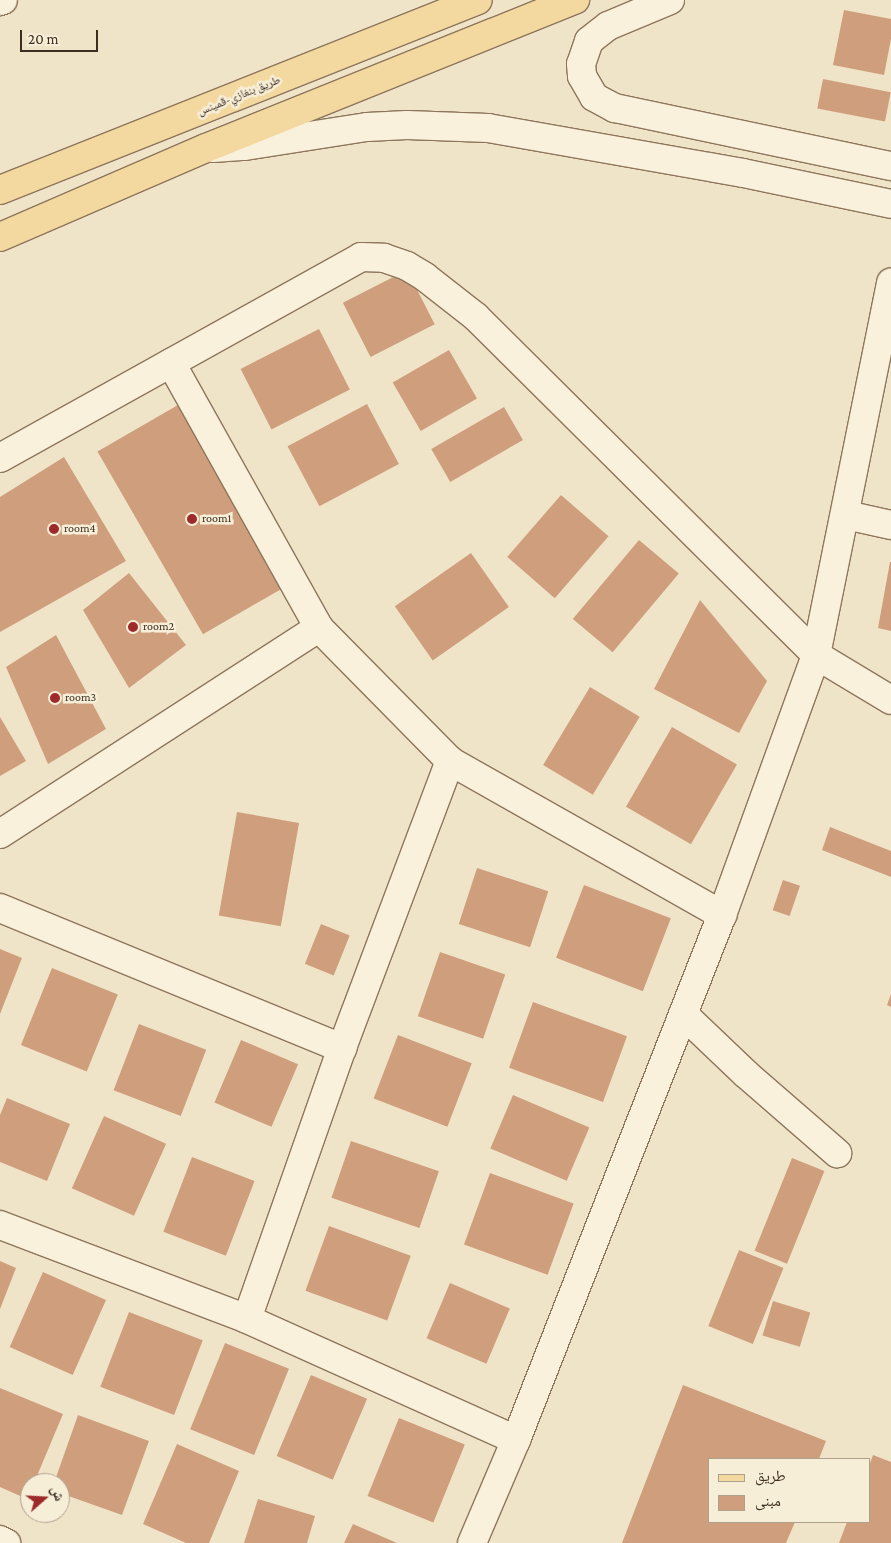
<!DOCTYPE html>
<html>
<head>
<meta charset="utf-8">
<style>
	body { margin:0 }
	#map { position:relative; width:891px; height:1543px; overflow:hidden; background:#f0e4c8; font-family:"Crimson Pro","Noto Naskh Arabic",serif }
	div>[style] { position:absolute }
	.building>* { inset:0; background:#cf9f7d; transform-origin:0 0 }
	.roads { filter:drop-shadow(1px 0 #8d765c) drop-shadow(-1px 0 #8d765c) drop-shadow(0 1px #8d765c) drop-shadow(0 -1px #8d765c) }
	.minor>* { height:28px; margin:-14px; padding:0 14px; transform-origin:14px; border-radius:14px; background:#faf1dc }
	.major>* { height:28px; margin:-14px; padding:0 14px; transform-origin:14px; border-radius:14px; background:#f3d9a0 }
	.dots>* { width:14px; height:14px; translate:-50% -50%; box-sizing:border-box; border:2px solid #f7eed8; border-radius:50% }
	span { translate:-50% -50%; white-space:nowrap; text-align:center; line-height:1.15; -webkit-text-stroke:5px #f7eed8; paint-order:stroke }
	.street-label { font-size:12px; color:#3d2e20 }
	.poi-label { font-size:12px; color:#3d2e20 }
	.left { translate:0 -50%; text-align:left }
	.legend { position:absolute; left:708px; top:1458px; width:162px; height:65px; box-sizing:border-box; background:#f7eed8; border:1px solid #ada18e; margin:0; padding:6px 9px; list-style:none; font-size:15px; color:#3d2e20 }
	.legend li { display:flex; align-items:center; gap:10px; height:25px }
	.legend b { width:25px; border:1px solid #ada18e }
	.north { position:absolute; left:20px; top:1473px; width:50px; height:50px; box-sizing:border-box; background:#f7eed8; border:1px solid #ada18e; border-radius:50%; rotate:71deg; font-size:14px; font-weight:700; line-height:20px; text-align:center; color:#3d2e20 }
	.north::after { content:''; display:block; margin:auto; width:18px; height:22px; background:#9e2a2b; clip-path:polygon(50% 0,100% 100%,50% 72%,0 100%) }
	.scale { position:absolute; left:20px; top:30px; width:78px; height:22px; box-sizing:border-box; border:2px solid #3d2e20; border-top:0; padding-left:6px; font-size:15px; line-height:18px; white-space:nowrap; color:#3d2e20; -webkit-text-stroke:4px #f7eed8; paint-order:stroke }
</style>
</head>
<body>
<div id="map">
	<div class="building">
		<i style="clip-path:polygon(844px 10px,891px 19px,891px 39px,884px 75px,833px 65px)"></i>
		<i style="left:823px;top:79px;width:69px;height:30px;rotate:11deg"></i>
		<i style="left:407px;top:270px;width:61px;height:72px;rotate:63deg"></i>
		<i style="left:319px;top:329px;width:68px;height:88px;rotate:63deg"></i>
		<i style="left:449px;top:350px;width:56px;height:65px;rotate:60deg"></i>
		<i style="left:367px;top:404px;width:68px;height:90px;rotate:62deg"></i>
		<i style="left:178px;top:405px;width:211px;height:93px;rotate:60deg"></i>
		<i style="left:504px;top:407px;width:38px;height:84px;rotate:60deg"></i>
		<i style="clip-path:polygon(64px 457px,126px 561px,0 632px,0 497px)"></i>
		<i style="left:561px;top:495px;width:63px;height:82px;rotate:41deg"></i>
		<i style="left:639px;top:540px;width:52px;height:103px;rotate:40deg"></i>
		<i style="left:471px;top:553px;width:66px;height:93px;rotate:55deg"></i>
		<i style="clip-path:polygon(890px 562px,891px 562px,891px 631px,878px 628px)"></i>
		<i style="clip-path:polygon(129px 573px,186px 645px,129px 688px,83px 610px)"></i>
		<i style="clip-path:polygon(700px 600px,767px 681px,739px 733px,654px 689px)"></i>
		<i style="clip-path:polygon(56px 635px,106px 729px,48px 764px,6px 667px)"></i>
		<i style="left:590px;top:687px;width:58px;height:91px;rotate:31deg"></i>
		<i style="clip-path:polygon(0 717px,26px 761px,0 776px)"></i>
		<i style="left:672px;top:727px;width:75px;height:92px;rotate:30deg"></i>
		<i style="left:237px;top:812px;width:63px;height:105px;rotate:10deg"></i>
		<i style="clip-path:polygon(830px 827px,891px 851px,891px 877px,822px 850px)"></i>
		<i style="left:477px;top:868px;width:75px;height:59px;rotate:18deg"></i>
		<i style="left:783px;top:880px;width:18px;height:32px;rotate:19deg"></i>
		<i style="left:584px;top:885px;width:93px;height:78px;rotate:21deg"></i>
		<i style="left:321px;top:924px;width:31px;height:43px;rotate:22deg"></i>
		<i style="clip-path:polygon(0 949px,22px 958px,0 1014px)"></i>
		<i style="left:440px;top:952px;width:69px;height:68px;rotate:19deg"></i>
		<i style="left:52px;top:968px;width:71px;height:83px;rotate:22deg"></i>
		<i style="clip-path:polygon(891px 994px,891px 1007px,887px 1005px)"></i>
		<i style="left:533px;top:1002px;width:100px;height:70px;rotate:20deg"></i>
		<i style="left:139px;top:1024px;width:72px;height:71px;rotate:21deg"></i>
		<i style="left:398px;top:1035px;width:79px;height:68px;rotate:21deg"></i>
		<i style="left:241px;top:1040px;width:62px;height:68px;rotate:23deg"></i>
		<i style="left:513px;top:1095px;width:83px;height:58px;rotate:23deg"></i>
		<i style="clip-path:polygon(7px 1098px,70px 1124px,47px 1181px,0 1162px,0 1115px)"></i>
		<i style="left:104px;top:1116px;width:68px;height:79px;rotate:24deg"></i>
		<i style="left:351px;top:1141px;width:93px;height:60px;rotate:19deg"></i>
		<i style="left:192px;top:1157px;width:67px;height:80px;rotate:21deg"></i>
		<i style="left:792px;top:1158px;width:35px;height:100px;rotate:22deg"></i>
		<i style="left:490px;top:1173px;width:89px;height:76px;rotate:20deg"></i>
		<i style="left:329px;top:1226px;width:87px;height:69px;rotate:20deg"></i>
		<i style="left:739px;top:1250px;width:48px;height:82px;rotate:22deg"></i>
		<i style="clip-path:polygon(0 1261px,16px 1268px,0 1309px)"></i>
		<i style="left:43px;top:1272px;width:69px;height:82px;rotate:24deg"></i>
		<i style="left:450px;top:1283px;width:65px;height:60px;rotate:23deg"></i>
		<i style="left:773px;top:1301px;width:39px;height:36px;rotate:17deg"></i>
		<i style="left:129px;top:1312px;width:79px;height:80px;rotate:21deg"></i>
		<i style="left:225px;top:1343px;width:69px;height:93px;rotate:22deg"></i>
		<i style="left:311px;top:1375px;width:61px;height:88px;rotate:23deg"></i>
		<i style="clip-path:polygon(683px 1385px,826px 1441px,819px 1459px,710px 1459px,710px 1522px,795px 1522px,786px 1543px,622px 1543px)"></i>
		<i style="clip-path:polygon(0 1388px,63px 1414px,34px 1483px,30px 1483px,27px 1499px,0 1487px)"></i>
		<i style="clip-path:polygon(78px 1415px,149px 1441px,122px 1515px,60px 1493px,60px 1483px,54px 1483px)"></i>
		<i style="left:399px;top:1418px;width:71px;height:84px;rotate:22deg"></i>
		<i style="clip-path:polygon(177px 1444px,239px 1471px,209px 1543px,186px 1543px,143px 1524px)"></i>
		<i style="clip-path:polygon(873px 1455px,891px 1462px,891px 1543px,839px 1543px,847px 1522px,870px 1522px,870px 1463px)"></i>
		<i style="clip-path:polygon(258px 1499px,315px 1516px,307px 1543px,244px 1543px)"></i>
		<i style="clip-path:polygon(353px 1524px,397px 1543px,344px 1543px)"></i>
	</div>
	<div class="roads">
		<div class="minor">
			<i style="left:670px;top:0;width:67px;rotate:157.2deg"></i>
			<i style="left:608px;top:26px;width:24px;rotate:142deg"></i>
			<i style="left:589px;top:41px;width:24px;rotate:109deg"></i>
			<i style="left:581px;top:64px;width:12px;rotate:85deg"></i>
			<i style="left:582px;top:76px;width:24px;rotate:60deg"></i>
			<i style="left:594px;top:97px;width:24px;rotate:28deg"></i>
			<i style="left:615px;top:108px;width:282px;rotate:11.9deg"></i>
			<i style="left:0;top:1px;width:3px;rotate:-18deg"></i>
			<i style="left:213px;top:148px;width:32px;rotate:-4deg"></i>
			<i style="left:245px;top:146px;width:123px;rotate:-8.9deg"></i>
			<i style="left:367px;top:127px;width:40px;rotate:-2.9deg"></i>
			<i style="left:407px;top:125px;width:81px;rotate:2.1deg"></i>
			<i style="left:488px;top:128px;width:259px;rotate:10deg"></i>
			<i style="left:743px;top:173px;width:151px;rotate:11.8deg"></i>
			<i style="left:171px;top:363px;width:304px;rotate:60.8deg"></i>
			<i style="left:319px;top:628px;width:187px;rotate:45.4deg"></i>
			<i style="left:450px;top:761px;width:313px;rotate:29.5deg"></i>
			<i style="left:0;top:458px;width:413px;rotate:-29.1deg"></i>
			<i style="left:361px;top:257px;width:23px;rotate:2deg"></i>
			<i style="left:384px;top:258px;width:24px;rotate:19deg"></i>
			<i style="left:407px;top:266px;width:21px;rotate:31deg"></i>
			<i style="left:425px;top:277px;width:65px;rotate:38.1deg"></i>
			<i style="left:476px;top:317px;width:479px;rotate:44.8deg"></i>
			<i style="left:816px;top:655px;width:87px;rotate:31deg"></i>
			<i style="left:846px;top:515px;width:46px;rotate:12.5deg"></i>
			<i style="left:0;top:834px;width:380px;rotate:-32.9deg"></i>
			<i style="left:0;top:908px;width:370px;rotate:22.3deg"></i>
			<i style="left:683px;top:1014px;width:87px;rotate:43.6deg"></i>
			<i style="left:746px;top:1074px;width:121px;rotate:41deg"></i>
			<i style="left:0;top:1225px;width:264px;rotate:20.8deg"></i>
			<i style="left:247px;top:1319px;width:295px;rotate:24.2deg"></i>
			<i style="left:247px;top:1319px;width:287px;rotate:-70.7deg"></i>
			<i style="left:342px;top:1048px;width:307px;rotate:-69.4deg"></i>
			<i style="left:0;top:1540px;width:7px;rotate:27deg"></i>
			<i style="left:472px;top:1543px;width:112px;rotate:-66.9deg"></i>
			<i style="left:516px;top:1440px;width:564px;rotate:-68.58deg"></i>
			<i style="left:722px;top:915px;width:276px;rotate:-70.1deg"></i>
			<i style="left:816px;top:655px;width:380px;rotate:-78.6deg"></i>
		</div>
		<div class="major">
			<i style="left:0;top:190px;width:514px;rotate:-21.68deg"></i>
			<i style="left:0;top:237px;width:224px;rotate:-23.4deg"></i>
			<i style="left:206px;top:148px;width:398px;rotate:-21.9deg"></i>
		</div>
	</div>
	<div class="dots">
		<i style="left:192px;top:519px;background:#9e2a2b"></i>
		<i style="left:54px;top:529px;background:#9e2a2b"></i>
		<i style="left:133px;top:627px;background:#9e2a2b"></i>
		<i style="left:55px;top:698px;background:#9e2a2b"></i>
	</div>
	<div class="street-label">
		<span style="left:239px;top:96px;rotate:-22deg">طريق بنغازي-قمينس</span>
	</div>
	<div class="poi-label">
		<span class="left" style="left:202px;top:519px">room1</span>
		<span class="left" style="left:64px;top:529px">room4</span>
		<span class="left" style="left:143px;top:627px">room2</span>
		<span class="left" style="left:65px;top:698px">room3</span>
	</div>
	<ul class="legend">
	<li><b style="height:6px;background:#f3d9a0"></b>طريق</li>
	<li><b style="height:14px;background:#cf9f7d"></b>مبنى</li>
	</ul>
	<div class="north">ش</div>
	<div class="scale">20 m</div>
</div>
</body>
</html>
